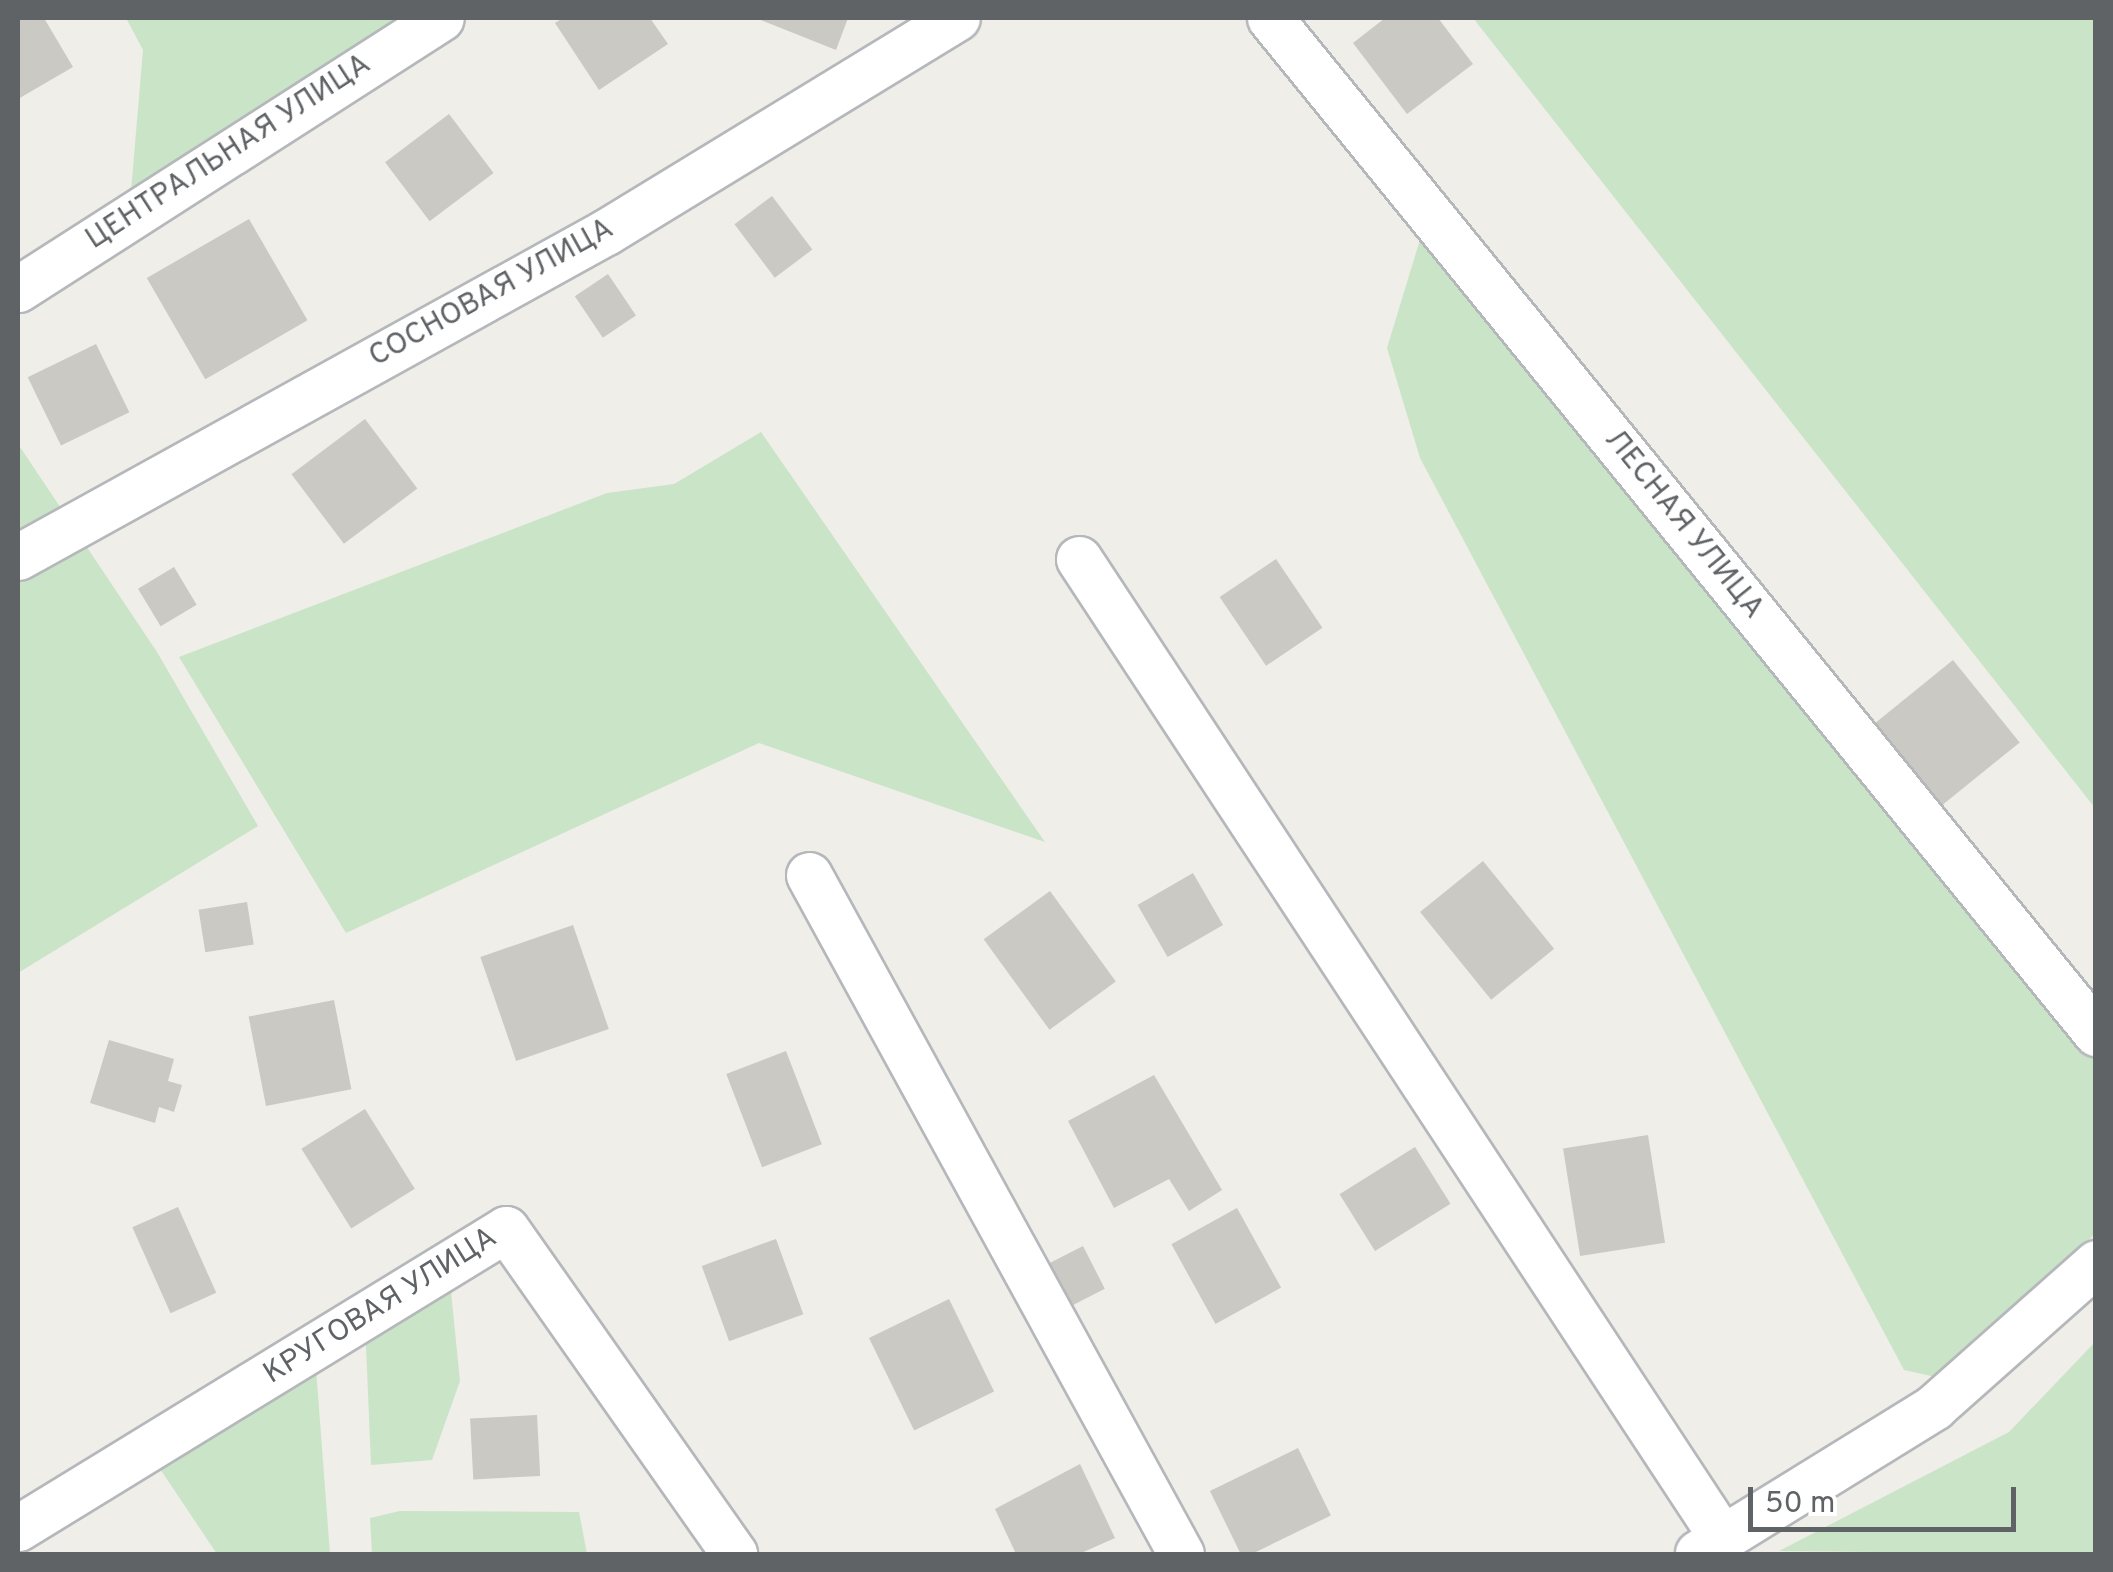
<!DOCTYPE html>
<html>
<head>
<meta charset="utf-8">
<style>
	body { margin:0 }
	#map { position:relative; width:2113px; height:1572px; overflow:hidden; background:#f0eee8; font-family:Overpass,sans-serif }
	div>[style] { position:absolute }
	.green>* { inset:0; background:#cae4c8 }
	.building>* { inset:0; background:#cbc9c4; transform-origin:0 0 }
	.roads { filter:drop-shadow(2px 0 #b5b8bb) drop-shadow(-2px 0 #b5b8bb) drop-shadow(0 2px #b5b8bb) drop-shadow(0 -2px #b5b8bb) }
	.minor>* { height:45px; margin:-22.5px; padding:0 22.5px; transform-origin:22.5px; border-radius:22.5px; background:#fff }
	span { translate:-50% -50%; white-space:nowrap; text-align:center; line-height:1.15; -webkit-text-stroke:10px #fff; paint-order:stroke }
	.street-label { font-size:30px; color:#606366 }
	.frame { position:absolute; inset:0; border:20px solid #606366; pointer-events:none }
	.scale { position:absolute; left:1748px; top:1487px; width:268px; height:45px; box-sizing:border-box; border:5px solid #606366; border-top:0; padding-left:12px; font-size:30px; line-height:35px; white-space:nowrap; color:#606366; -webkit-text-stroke:8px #fff; paint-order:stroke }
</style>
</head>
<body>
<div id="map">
	<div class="green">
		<i style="clip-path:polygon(126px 18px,419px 18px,131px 191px,143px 50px)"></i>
		<i style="clip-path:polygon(1473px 18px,2095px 18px,2095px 808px)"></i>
		<i style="clip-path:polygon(1422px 233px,2095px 996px,2095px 1233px,1963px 1383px,1904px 1370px,1420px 458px,1387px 348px)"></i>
		<i style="clip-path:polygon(761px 432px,1045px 842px,759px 743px,346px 933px,179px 657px,607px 493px,674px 484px)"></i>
		<i style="clip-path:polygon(18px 444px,157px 652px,258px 826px,18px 973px)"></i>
		<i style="clip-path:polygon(449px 1272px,460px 1381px,432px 1460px,371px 1465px,365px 1322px)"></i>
		<i style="clip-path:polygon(2095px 1342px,2095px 1554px,1779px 1551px,2009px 1432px)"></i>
		<i style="clip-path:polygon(315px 1355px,330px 1554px,217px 1554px,154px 1460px)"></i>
		<i style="clip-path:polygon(400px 1511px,579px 1512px,587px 1554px,372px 1554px,370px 1518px)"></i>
	</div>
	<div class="building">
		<i style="clip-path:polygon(18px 18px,44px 18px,73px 67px,18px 99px)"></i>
		<i style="clip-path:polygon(563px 18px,650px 18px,668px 44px,599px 90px,555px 23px)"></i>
		<i style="clip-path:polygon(756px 18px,848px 18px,836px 50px)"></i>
		<i style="clip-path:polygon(1385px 18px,1438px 18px,1473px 64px,1407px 114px,1353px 43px)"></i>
		<i style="left:449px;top:114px;width:74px;height:80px;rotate:53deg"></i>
		<i style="left:772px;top:196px;width:67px;height:47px;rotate:53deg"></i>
		<i style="left:249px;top:219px;width:117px;height:118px;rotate:60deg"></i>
		<i style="left:608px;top:274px;width:50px;height:40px;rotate:56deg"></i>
		<i style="left:96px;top:344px;width:76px;height:76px;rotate:64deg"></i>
		<i style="left:365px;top:419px;width:87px;height:92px;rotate:53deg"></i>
		<i style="left:1276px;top:559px;width:83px;height:68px;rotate:56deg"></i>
		<i style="left:174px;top:567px;width:44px;height:42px;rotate:59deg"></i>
		<i style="left:1953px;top:660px;width:106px;height:100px;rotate:51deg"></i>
		<i style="left:1483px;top:861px;width:113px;height:81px;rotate:51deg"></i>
		<i style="left:1193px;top:873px;width:60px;height:64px;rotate:60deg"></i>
		<i style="left:1050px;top:891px;width:112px;height:82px;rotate:54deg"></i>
		<i style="left:247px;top:902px;width:43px;height:49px;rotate:81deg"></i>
		<i style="left:573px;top:925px;width:110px;height:98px;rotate:71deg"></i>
		<i style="left:334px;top:1000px;width:91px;height:87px;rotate:79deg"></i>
		<i style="clip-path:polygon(109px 1040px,174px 1059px,168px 1081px,182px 1085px,174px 1112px,159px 1107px,155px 1123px,90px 1103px)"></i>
		<i style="left:786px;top:1051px;width:100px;height:64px;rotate:69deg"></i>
		<i style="clip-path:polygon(1154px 1075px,1222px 1190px,1189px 1211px,1169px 1179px,1114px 1208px,1068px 1121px)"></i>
		<i style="left:365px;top:1109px;width:94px;height:75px;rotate:58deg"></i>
		<i style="left:1648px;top:1135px;width:109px;height:86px;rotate:81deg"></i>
		<i style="left:1415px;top:1147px;width:67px;height:89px;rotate:58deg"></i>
		<i style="left:178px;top:1207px;width:94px;height:50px;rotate:66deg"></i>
		<i style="left:1237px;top:1208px;width:91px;height:75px;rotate:61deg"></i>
		<i style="left:776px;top:1239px;width:80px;height:79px;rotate:70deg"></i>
		<i style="left:1083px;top:1246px;width:48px;height:51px;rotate:63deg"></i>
		<i style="left:949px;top:1299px;width:103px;height:89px;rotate:64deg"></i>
		<i style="left:537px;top:1415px;width:61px;height:67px;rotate:87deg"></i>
		<i style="left:1298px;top:1448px;width:75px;height:98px;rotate:64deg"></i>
		<i style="clip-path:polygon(1080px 1464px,1115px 1538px,1079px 1554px,1016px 1554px,995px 1509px)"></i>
	</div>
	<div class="roads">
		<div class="minor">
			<i style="left:1270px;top:18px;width:1309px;rotate:50.86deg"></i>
			<i style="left:18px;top:289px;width:502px;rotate:-32.65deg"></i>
			<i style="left:18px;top:557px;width:672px;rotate:-28.93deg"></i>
			<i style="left:606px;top:232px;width:411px;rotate:-31.4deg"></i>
			<i style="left:1079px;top:559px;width:1165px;rotate:56.69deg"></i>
			<i style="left:809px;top:875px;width:774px;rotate:61.28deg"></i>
			<i style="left:18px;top:1528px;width:572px;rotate:-31.5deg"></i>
			<i style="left:506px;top:1229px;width:397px;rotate:54.9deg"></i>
			<i style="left:1698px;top:1553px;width:278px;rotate:-31.7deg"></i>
			<i style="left:1934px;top:1407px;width:217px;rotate:-41.6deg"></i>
		</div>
	</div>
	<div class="street-label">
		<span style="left:229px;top:153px;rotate:-33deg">ЦЕНТРАЛЬНАЯ УЛИЦА</span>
		<span style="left:492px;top:294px;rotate:-29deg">СОСНОВАЯ УЛИЦА</span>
		<span style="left:1683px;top:525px;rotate:51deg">ЛЕСНАЯ УЛИЦА</span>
		<span style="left:381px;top:1307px;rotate:-32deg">КРУГОВАЯ УЛИЦА</span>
	</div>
	<div class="frame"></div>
	<div class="scale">50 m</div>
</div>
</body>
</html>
